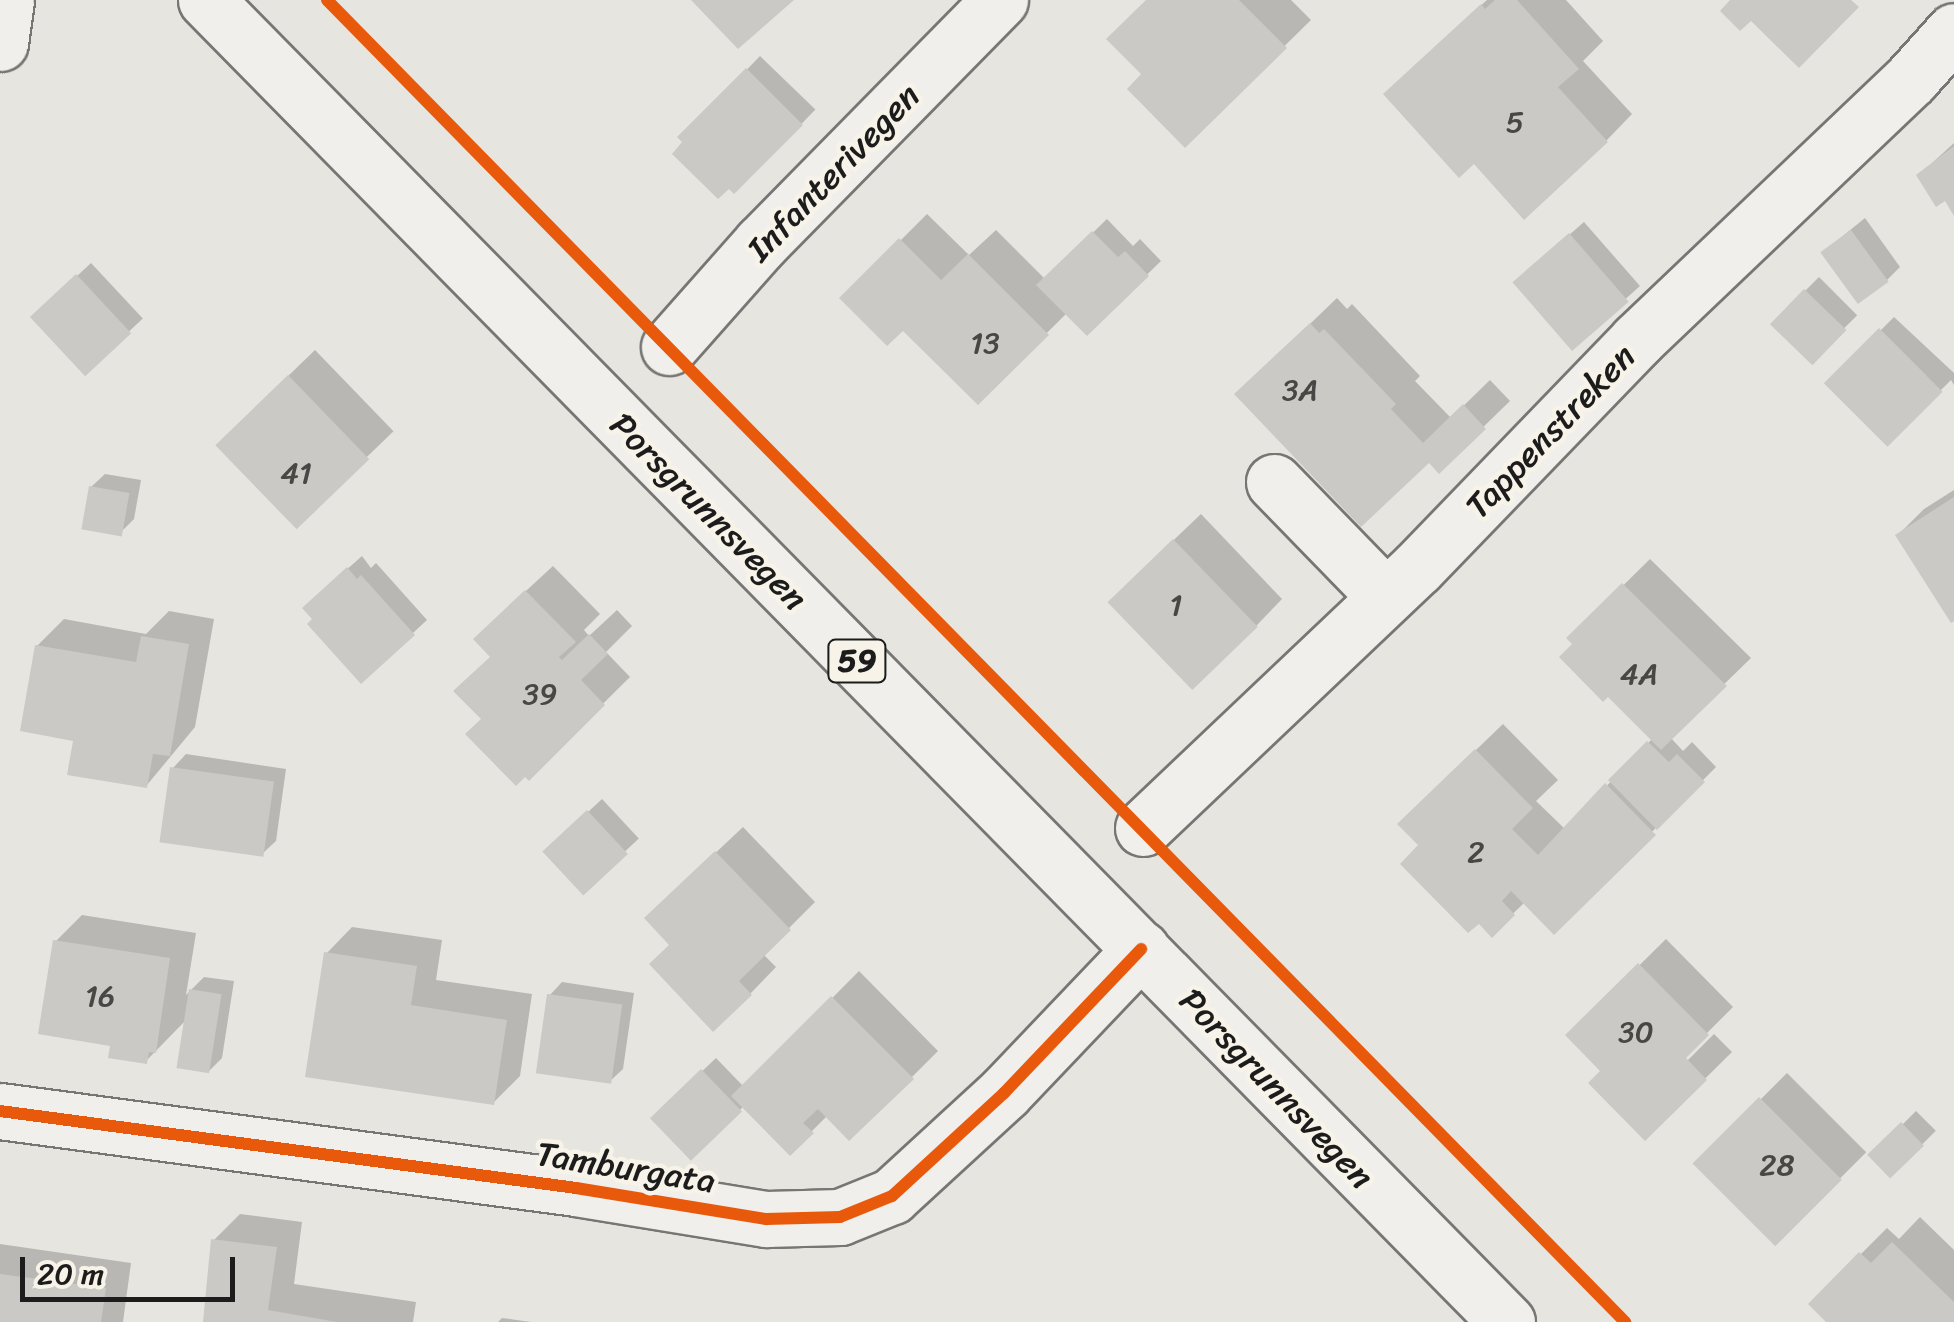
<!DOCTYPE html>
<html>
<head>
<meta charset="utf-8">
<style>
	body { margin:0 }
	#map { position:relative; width:1954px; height:1322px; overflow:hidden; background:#e6e5e0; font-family:Sriracha,sans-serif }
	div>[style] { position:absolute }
	.shadow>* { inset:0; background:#0003; transform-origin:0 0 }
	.building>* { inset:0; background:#cac9c5; transform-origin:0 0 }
	.roads { filter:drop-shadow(2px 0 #777674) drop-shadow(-2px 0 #777674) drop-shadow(0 2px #777674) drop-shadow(0 -2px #777674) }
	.minor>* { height:55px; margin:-27.5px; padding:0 27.5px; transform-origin:27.5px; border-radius:27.5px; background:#f0efeb }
	.major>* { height:55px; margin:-27.5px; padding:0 27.5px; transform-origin:27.5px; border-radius:27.5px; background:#f0efeb }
	.cycleway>* { height:12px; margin:-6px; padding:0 6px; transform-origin:6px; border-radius:6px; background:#e8590c }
	span { translate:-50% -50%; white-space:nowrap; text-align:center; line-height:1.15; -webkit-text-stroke:9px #f7f3e8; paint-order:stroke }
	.number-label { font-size:30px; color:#484746 }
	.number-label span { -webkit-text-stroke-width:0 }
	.shield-label span { padding:2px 8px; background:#f7f3e8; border:2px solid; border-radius:8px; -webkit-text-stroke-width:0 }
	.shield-label { font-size:32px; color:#1c1c1c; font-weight:700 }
	.street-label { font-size:35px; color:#1c1c1c }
	.scale { position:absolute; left:20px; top:1257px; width:215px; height:45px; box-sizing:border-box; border:5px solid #1c1c1c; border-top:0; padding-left:12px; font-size:30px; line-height:35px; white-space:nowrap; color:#1c1c1c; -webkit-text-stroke:8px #f7f3e8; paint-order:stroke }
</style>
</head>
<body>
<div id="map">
	<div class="shadow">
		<i style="clip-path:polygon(1149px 0,1291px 0,1311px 20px,1185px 144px,1145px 74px)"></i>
		<i style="clip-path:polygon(1487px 0,1566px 0,1603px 41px,1583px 61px,1632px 114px,1606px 141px,1413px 67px)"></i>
		<i style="left:760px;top:56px;width:77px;height:114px;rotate:44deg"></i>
		<i style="clip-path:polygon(1954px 143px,1954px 211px,1946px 198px,1919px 175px)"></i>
		<i style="clip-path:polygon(927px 214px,969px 255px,996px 230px,1045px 279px,1107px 219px,1133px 246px,1140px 239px,1161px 261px,1087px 333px,1067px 313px,978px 401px,903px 327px,843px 298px)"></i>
		<i style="clip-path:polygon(1865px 218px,1900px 267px,1887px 280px,1823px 252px)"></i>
		<i style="clip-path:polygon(1584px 222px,1640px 286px,1572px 347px,1529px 270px)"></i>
		<i style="left:91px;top:263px;width:76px;height:79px;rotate:47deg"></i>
		<i style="left:1819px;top:277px;width:54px;height:66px;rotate:45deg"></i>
		<i style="clip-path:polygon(1337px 298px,1347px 309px,1352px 304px,1420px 376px,1415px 381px,1451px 418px,1490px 380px,1510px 401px,1439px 470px,1429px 459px,1264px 368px)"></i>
		<i style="clip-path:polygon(1894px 317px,1954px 373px,1954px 385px,1951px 380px,1887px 444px,1827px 384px)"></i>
		<i style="left:315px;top:350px;width:113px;height:136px;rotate:46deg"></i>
		<i style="clip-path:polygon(105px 474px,141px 480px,134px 519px,120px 533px,91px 487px)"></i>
		<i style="clip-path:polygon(1954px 490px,1954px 618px,1898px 535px,1924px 509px)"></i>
		<i style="clip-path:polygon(1201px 514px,1282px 599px,1256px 626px,1137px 575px)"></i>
		<i style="clip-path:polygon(362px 556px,371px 568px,376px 563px,427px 620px,361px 681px,315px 619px,318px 595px)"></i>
		<i style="clip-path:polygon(1650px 559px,1751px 658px,1670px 737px,1683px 751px,1692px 742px,1716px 767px,1554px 931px,1525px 902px,1492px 934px,1422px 845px,1426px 798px,1503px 724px,1558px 780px,1536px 801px,1565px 829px,1653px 738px,1570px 638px)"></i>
		<i style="clip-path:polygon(553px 566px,600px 614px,584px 630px,589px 636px,617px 610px,632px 626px,606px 652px,630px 677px,529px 777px,484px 719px,503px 612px)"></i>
		<i style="clip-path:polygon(169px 611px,214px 619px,195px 727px,147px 785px,76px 739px,37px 646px,64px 619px,146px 634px)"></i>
		<i style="clip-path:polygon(186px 754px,286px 769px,276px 841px,262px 854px,173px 768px)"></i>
		<i style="left:602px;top:799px;width:54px;height:77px;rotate:47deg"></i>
		<i style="clip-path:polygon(743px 827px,815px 902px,763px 954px,776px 967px,750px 994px,672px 944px,674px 892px)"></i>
		<i style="clip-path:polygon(82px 915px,196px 933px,186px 995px,204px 977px,234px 981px,222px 1058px,209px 1071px,187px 1019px,146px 1061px,113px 1044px,55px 942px)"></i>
		<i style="clip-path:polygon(352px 927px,442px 940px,436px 980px,532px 994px,520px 1076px,494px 1102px,326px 954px)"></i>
		<i style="clip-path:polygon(1666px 939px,1733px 1007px,1675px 1065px,1679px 1069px,1714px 1034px,1732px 1052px,1645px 1138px,1603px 1071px,1569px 1035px)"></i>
		<i style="clip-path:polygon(859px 971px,938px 1051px,912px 1077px,827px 1116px,790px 1153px,744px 1106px,691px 1157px,653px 1118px,716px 1058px,744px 1087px)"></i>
		<i style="clip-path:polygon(562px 982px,634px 993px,623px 1069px,609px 1082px,549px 996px)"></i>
		<i style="left:1787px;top:1073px;width:112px;height:129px;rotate:45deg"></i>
		<i style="left:1916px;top:1111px;width:28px;height:63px;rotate:45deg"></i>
		<i style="clip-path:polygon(240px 1214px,302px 1222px,294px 1284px,416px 1302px,413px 1322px,205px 1322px,214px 1240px)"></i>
		<i style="clip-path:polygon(1920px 1217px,1954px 1250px,1954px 1322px,1830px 1322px,1811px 1304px,1887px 1228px,1899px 1239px)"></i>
		<i style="clip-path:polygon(0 1244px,131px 1263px,123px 1322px,0 1322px)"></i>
		<i style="clip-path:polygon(502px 1318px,531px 1322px,498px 1322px)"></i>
	</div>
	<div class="building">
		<i style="clip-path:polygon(691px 0,794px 0,738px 49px)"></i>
		<i style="clip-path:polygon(1146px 0,1239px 0,1287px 48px,1185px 148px,1127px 89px,1141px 74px,1106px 39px)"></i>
		<i style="clip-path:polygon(1495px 0,1517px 0,1579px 69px,1558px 87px,1608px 142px,1524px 220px,1474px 164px,1459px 178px,1383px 94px,1481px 4px,1485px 9px)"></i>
		<i style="clip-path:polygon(1730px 0,1851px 0,1859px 7px,1799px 68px,1751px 21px,1740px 31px,1720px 11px)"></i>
		<i style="clip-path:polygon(746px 68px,803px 125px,734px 194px,729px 189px,718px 199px,672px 154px,682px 142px,677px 137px)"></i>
		<i style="clip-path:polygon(1954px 146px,1954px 216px,1945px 201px,1936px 207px,1916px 175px)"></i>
		<i style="left:1851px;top:230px;width:64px;height:38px;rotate:54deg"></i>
		<i style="clip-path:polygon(1092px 231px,1118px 257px,1125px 251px,1149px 276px,1087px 336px,1036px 285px)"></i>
		<i style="left:1569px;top:233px;width:91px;height:75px;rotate:49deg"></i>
		<i style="clip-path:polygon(899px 238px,941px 280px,968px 254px,1049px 335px,978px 405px,903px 331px,887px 346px,839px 298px)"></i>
		<i style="left:76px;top:274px;width:81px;height:63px;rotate:47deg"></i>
		<i style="left:1804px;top:289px;width:59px;height:49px;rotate:44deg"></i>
		<i style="clip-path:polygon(1310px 323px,1319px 333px,1324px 329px,1396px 404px,1391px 409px,1423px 443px,1463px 404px,1486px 429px,1439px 474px,1429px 463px,1361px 527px,1234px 394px)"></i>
		<i style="left:1879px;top:328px;width:90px;height:78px;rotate:45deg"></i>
		<i style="left:288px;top:375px;width:117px;height:101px;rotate:46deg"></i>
		<i style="left:89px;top:486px;width:41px;height:44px;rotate:10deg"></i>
		<i style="clip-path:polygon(1954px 497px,1954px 621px,1951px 623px,1895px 535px)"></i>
		<i style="left:1173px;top:539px;width:122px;height:91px;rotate:46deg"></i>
		<i style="clip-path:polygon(347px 567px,357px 579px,361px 575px,415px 635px,361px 684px,307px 624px,312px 619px,302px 608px)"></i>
		<i style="clip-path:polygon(1622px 583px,1727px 686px,1661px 750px,1608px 697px,1603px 702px,1559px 657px,1572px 644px,1566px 638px)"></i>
		<i style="clip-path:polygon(525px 590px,576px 642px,559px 657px,562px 660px,589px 634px,608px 654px,581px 680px,605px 705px,529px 781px,525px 777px,516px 786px,465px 734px,481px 719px,453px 691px,490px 657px,473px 639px)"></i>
		<i style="clip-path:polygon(141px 636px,189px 644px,170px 756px,153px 754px,147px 788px,67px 775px,73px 741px,20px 731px,35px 645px,136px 662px)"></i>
		<i style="clip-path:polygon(1647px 741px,1669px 762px,1677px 754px,1705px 782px,1657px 830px,1608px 780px)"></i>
		<i style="clip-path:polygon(1475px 749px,1533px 808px,1512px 829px,1538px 855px,1605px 783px,1656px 835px,1554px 935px,1511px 891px,1502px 901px,1515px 915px,1492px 938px,1479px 924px,1468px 933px,1400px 864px,1418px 845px,1397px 824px)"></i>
		<i style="left:170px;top:767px;width:105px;height:76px;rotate:8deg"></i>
		<i style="left:587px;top:810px;width:60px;height:61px;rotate:47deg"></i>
		<i style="clip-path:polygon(715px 851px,791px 930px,739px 981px,752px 995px,713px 1032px,649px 964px,669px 945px,644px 918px)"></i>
		<i style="clip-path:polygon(53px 940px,170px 958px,156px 1053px,149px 1052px,147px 1064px,108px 1058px,110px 1046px,38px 1034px)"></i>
		<i style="clip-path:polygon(324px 952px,417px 966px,411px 1005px,507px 1020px,494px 1105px,305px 1077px)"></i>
		<i style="clip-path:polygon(1638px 963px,1709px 1035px,1686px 1058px,1707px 1080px,1645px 1141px,1588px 1083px,1600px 1071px,1565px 1035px)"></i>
		<i style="left:189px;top:989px;width:33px;height:80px;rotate:9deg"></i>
		<i style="left:547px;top:994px;width:76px;height:80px;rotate:8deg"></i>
		<i style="clip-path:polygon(831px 996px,914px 1079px,849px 1141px,818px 1109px,803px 1123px,814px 1133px,790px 1156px,731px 1096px)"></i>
		<i style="left:701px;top:1069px;width:59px;height:71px;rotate:46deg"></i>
		<i style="left:1759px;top:1097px;width:117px;height:94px;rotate:45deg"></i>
		<i style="left:1901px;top:1122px;width:33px;height:47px;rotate:46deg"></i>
		<i style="clip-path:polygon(211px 1239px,277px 1247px,268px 1310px,337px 1322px,203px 1322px)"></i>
		<i style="clip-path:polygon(1892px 1242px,1954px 1302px,1954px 1322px,1826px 1322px,1808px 1304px,1859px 1252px,1871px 1263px)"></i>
		<i style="clip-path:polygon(0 1274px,106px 1288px,101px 1322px,0 1322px)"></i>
	</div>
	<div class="roads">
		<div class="minor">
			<i style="left:0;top:43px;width:43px;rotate:-82.1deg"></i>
			<i style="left:669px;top:347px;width:139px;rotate:-48.5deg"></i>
			<i style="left:761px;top:243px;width:341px;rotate:-45.5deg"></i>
			<i style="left:1274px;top:482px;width:159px;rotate:45.8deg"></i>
			<i style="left:1143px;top:828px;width:379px;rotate:-43.5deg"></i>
			<i style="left:1418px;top:567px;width:315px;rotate:-46deg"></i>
			<i style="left:1637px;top:340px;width:378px;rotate:-43.6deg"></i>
			<i style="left:1911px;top:79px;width:64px;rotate:-48.1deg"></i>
			<i style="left:0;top:1111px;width:581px;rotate:7.61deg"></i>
			<i style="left:576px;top:1188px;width:193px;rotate:9.3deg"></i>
			<i style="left:766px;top:1219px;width:74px;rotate:-1.5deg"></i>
			<i style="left:840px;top:1217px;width:56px;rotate:-22deg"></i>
			<i style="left:892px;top:1196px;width:152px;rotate:-42.6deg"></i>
			<i style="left:1004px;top:1093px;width:199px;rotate:-46.4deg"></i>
		</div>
		<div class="major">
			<i style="left:206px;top:0;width:1855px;rotate:45.46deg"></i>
		</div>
	</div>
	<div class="cycleway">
		<i style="left:327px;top:0;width:1853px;rotate:45.52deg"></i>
		<i style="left:0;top:1111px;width:581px;rotate:7.61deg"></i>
		<i style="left:576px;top:1188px;width:193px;rotate:9.3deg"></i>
		<i style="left:766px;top:1219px;width:74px;rotate:-1.5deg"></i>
		<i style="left:840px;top:1217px;width:56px;rotate:-22deg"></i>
		<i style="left:892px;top:1196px;width:152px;rotate:-42.6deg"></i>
		<i style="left:1004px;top:1093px;width:199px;rotate:-46.4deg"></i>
	</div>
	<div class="number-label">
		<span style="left:1515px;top:122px">5</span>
		<span style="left:985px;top:343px">13</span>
		<span style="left:1300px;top:390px">3A</span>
		<span style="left:296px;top:473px">41</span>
		<span style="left:1176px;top:605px">1</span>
		<span style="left:1639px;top:674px">4A</span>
		<span style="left:540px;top:694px">39</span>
		<span style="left:1476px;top:852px">2</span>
		<span style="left:100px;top:996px">16</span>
		<span style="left:1636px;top:1032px">30</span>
		<span style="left:1777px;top:1165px">28</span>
	</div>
	<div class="shield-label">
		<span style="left:857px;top:661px">59</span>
	</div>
	<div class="street-label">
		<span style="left:833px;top:172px;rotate:-46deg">Infanterivegen</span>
		<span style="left:1550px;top:431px;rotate:-46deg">Tappenstreken</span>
		<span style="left:709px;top:511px;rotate:45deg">Porsgrunnsvegen</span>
		<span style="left:1277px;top:1088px;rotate:46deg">Porsgrunnsvegen</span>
		<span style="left:626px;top:1167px;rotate:9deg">Tamburgata</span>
	</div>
	<div class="scale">20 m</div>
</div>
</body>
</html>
